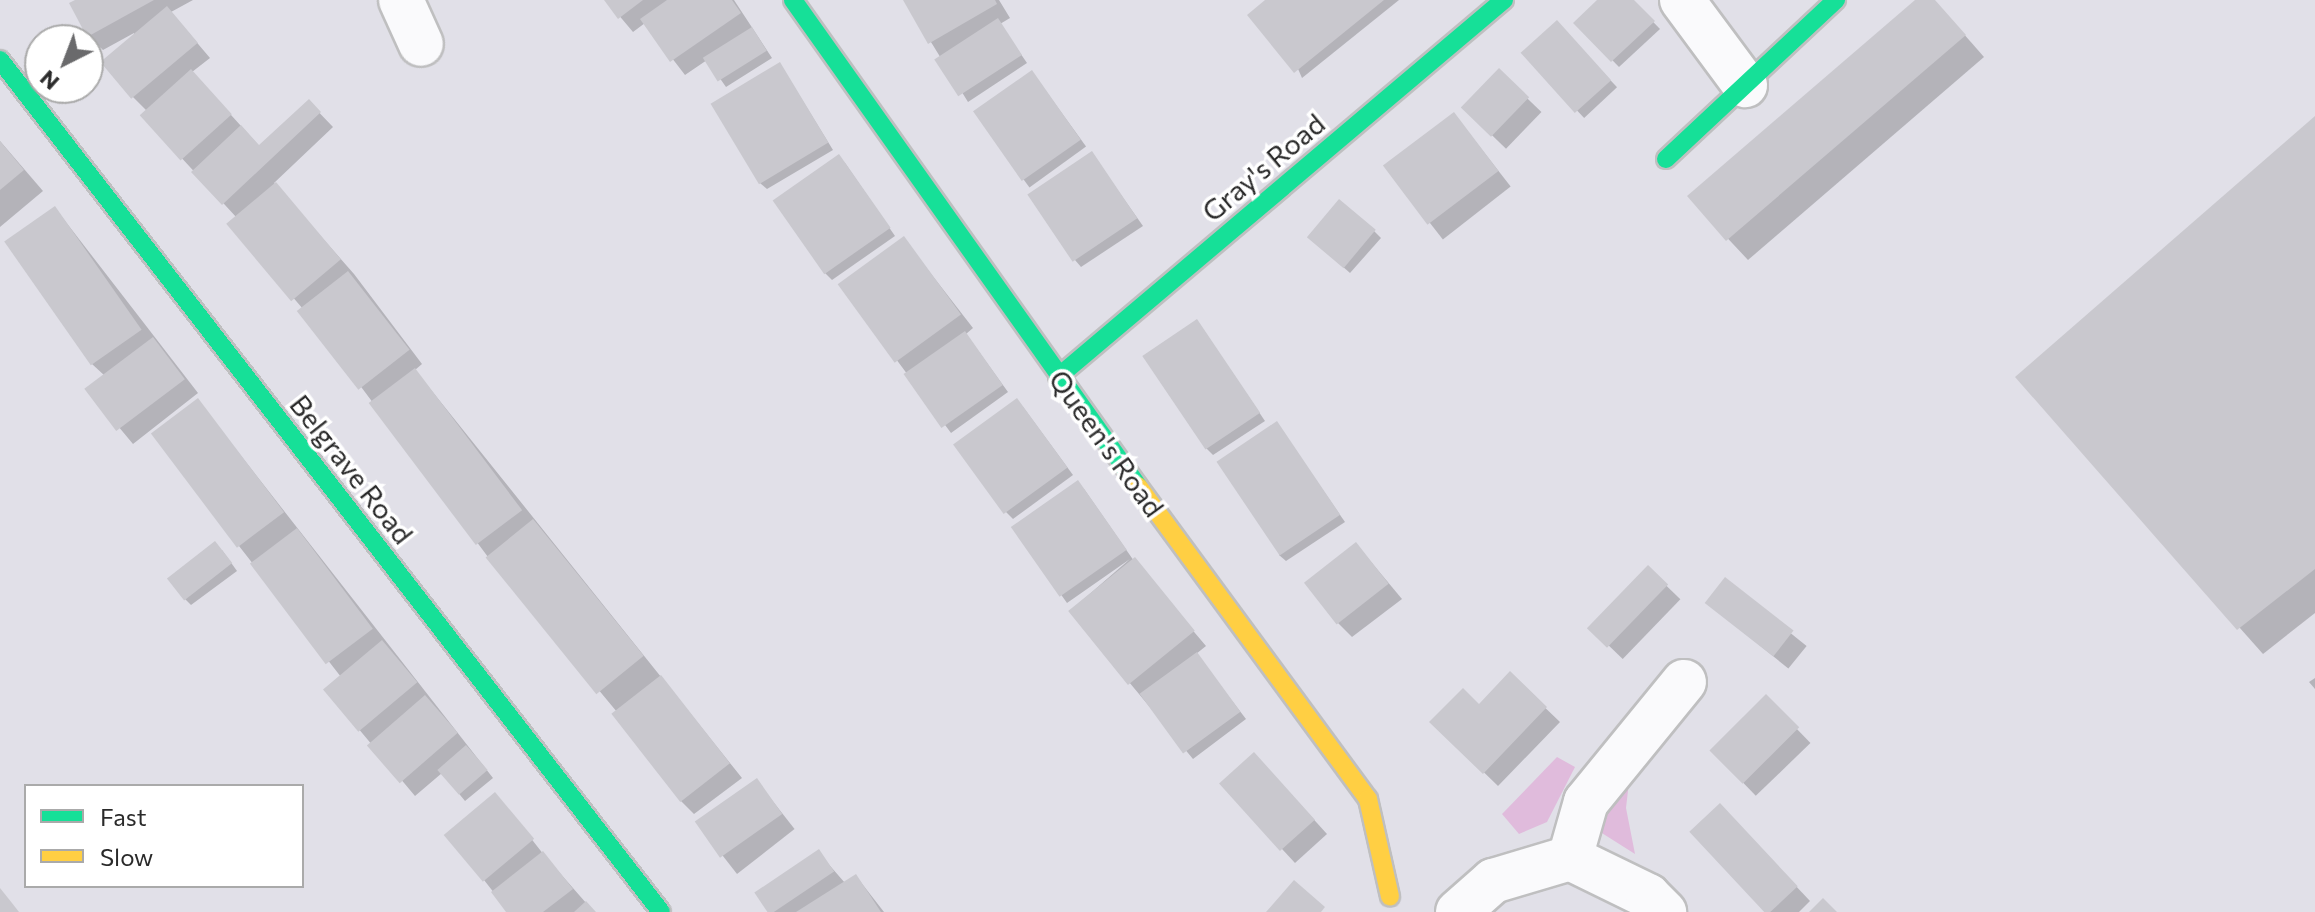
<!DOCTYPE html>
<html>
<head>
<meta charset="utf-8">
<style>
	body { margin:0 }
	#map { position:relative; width:2315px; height:912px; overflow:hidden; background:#e1e0e8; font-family:Commissioner,sans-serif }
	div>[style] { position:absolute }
	.green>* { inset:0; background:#e0bbdc }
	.shadow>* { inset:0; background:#0003; transform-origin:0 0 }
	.building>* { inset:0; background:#c9c8ce; transform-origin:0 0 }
	.roads { filter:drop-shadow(2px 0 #bfbfc0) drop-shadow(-2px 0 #bfbfc0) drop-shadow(0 2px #bfbfc0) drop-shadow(0 -2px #bfbfc0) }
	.street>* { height:44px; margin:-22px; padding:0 22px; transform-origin:22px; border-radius:22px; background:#fafafc }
	.fast>* { height:18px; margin:-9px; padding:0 9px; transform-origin:9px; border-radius:9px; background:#16e098 }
	.slow>* { height:18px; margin:-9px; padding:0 9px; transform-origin:9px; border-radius:9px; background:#ffcf43 }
	span { translate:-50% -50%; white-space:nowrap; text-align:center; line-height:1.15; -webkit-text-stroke:7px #fff; paint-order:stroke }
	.street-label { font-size:28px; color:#2a2a2a }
	.legend { position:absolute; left:24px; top:784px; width:280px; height:104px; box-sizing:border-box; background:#fff; border:2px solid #aaa; margin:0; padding:10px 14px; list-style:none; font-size:24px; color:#2a2a2a }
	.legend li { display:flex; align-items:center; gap:16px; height:40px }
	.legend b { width:40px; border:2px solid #aaa }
	.north { position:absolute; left:24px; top:24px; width:80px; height:80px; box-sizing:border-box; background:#fff; border:2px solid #aaa; border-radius:50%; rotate:222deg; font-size:22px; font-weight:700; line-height:32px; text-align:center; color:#2a2a2a }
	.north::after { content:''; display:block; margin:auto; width:28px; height:36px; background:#6a6a6c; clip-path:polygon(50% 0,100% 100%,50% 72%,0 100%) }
</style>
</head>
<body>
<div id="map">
	<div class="green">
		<i style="clip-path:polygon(1557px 757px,1575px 767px,1547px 822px,1519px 834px,1502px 814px)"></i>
		<i style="clip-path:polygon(1629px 782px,1626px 808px,1635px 854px,1586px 823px)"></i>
	</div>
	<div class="shadow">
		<i style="clip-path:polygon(79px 0,193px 0,171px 12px,210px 58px,192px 72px,260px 147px,309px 102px,333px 127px,274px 183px,354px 274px,422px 364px,415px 370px,742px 778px,694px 814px,680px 800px,617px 712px,488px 557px,303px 309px,230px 224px,237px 218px,142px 115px,147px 111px,132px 96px,134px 33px,103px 50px,89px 36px)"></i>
		<i style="clip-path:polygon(606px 0,734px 0,772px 58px,726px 87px,707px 60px,685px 75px,645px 23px,633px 32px)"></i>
		<i style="clip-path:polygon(905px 0,999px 0,1010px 18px,1000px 24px,1027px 63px,968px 102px)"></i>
		<i style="clip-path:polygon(1268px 0,1399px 0,1302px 78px)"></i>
		<i style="clip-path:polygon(1600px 0,1632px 0,1660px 29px,1619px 67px,1576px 23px)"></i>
		<i style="clip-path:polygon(1918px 0,1934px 0,1984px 57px,1748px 260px,1689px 197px)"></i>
		<i style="left:1557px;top:23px;width:88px;height:45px;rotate:47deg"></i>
		<i style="clip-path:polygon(780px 64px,833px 150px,767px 189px,760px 183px)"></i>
		<i style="left:1499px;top:71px;width:59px;height:51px;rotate:44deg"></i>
		<i style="left:1032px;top:72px;width:92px;height:70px;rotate:54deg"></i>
		<i style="left:1454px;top:114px;width:92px;height:86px;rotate:52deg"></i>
		<i style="clip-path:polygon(2315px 119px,2315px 613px,2263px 654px,2018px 378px)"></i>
		<i style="clip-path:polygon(0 141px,43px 191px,0 227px)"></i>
		<i style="clip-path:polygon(1092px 154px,1143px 226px,1081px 267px,1075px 260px)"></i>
		<i style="clip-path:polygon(845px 163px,895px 236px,832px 280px,825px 273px)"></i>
		<i style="clip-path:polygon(55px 208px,198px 393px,133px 444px,88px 390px,105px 376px,92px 364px)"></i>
		<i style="clip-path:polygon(1374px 231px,1381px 238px,1350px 273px,1316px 243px)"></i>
		<i style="clip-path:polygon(904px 239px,973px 328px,966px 334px,1008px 392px,951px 433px,841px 285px)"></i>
		<i style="clip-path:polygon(1197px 321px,1265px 421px,1213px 455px,1206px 448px)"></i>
		<i style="clip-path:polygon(198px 401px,493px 778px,465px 801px,442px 773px,415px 796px,326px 690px,341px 677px,239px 546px)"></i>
		<i style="clip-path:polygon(1023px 407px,1073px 475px,1013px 519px,1006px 512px)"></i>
		<i style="clip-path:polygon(1277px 424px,1345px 522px,1286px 561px,1279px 555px)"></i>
		<i style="clip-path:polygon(1084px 489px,1134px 561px,1206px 646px,1196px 654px,1246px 719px,1193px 759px,1070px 611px,1130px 559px,1067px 603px,1013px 527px)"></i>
		<i style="clip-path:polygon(1356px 544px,1402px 599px,1352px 637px,1338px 623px)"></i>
		<i style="clip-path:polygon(222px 550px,237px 571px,191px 605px,184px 598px)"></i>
		<i style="left:1648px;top:568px;width:45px;height:83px;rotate:44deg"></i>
		<i style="left:1725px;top:580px;width:105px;height:29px;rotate:39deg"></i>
		<i style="clip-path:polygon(1510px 674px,1560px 722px,1498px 786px,1432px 722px,1479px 706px)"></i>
		<i style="clip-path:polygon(2315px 678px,2315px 689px,2309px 682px)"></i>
		<i style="left:1766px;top:697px;width:64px;height:76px;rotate:46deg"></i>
		<i style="clip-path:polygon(1268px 769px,1327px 834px,1295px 863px,1222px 784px)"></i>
		<i style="left:757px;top:781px;width:61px;height:73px;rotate:52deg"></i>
		<i style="clip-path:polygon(508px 809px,544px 855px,594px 912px,509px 912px,484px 880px)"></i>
		<i style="clip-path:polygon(1734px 820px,1810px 901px,1799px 912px,1768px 912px,1693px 832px)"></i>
		<i style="clip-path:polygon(818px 852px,845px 883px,856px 876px,884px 912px,770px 912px,758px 894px)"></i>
	</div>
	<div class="building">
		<i style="clip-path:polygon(75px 0,154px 0,87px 37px,69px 3px)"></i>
		<i style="clip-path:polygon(604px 0,643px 0,618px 19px)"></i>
		<i style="clip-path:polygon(667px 0,732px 0,741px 13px,670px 62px,640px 19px)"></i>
		<i style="clip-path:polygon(903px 0,995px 0,997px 4px,928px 44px)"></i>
		<i style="clip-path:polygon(1265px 0,1384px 0,1294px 73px,1247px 15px)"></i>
		<i style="clip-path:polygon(1597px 0,1634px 0,1655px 21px,1611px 62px,1573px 23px)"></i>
		<i style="clip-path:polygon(1915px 0,1935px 0,1966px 35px,1726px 241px,1687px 196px)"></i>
		<i style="left:167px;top:6px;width:48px;height:87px;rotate:50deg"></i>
		<i style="left:998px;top:18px;width:44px;height:76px;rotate:57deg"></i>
		<i style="left:1557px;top:20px;width:81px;height:49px;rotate:48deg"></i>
		<i style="left:752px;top:27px;width:28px;height:58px;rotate:58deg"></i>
		<i style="left:780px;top:62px;width:94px;height:81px;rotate:59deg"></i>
		<i style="left:1499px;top:68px;width:42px;height:55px;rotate:44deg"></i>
		<i style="left:191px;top:69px;width:61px;height:69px;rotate:48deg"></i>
		<i style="left:1032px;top:70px;width:85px;height:72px;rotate:55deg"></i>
		<i style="clip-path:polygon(309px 99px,321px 112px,222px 205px,191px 172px,241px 125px,259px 145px)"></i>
		<i style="left:1454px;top:112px;width:74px;height:89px;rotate:53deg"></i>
		<i style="clip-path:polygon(2315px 116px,2315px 569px,2237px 630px,2015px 377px)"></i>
		<i style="clip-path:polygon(0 141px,24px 170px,0 190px)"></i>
		<i style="left:1092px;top:151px;width:81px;height:78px;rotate:56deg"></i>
		<i style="left:839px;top:154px;width:90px;height:81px;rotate:55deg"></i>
		<i style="left:276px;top:182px;width:101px;height:65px;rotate:50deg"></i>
		<i style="left:1339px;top:199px;width:48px;height:50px;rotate:40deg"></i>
		<i style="left:55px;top:206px;width:151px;height:62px;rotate:55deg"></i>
		<i style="left:904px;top:236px;width:97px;height:82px;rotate:54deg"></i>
		<i style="left:348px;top:271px;width:100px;height:65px;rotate:52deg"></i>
		<i style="left:1197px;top:319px;width:113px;height:66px;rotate:56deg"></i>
		<i style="left:965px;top:331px;width:66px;height:75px;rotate:55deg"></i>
		<i style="left:153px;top:337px;width:53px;height:86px;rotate:53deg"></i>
		<i style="left:415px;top:368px;width:178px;height:58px;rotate:53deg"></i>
		<i style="left:198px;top:398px;width:143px;height:59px;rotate:53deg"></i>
		<i style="left:1017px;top:398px;width:86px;height:79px;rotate:54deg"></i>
		<i style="left:1277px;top:421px;width:113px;height:73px;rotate:56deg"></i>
		<i style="left:1078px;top:480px;width:85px;height:82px;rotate:55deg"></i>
		<i style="left:533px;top:519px;width:176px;height:61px;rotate:51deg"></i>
		<i style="left:297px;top:528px;width:126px;height:59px;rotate:53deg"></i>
		<i style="left:215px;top:541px;width:28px;height:61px;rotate:52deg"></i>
		<i style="left:1356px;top:542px;width:53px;height:66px;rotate:52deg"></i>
		<i style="left:1135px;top:557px;width:95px;height:86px;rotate:51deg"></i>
		<i style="left:1648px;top:565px;width:28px;height:88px;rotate:44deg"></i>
		<i style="left:1725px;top:577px;width:87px;height:33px;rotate:38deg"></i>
		<i style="left:382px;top:640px;width:55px;height:77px;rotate:50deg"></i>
		<i style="left:1197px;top:652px;width:74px;height:71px;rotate:54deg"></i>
		<i style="clip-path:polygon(1510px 671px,1547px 707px,1483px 774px,1429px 722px,1463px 688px,1479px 704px)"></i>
		<i style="left:661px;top:675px;width:112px;height:63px;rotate:52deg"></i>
		<i style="left:1766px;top:694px;width:47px;height:80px;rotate:45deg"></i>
		<i style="left:425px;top:695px;width:50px;height:77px;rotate:49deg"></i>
		<i style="left:466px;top:745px;width:33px;height:38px;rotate:49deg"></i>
		<i style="left:1254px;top:752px;width:91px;height:47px;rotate:48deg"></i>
		<i style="left:757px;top:778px;width:44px;height:76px;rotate:55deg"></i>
		<i style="left:495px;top:792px;width:61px;height:67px;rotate:50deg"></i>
		<i style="left:1720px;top:803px;width:114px;height:42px;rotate:47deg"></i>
		<i style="left:819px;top:849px;width:27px;height:78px;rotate:56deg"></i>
		<i style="clip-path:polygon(543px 851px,573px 889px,543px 912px,506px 912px,491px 892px)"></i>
		<i style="clip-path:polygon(856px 874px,881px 912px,796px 912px)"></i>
		<i style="clip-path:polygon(1294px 880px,1325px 907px,1321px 912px,1266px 912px)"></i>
		<i style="clip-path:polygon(0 888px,12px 903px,19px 912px,0 912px)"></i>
		<i style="clip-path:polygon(1823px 898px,1837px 912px,1809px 912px)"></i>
		<i style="clip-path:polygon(586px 901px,596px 912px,574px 912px)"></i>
	</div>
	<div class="roads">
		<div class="street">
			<i style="left:401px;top:0;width:48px;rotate:65.6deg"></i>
			<i style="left:1682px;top:0;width:106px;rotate:53.5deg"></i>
			<i style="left:1570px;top:858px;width:58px;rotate:-74.1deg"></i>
			<i style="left:1586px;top:802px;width:155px;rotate:-50.8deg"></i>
			<i style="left:1570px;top:858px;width:87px;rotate:26deg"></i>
			<i style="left:1648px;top:896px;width:23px;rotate:45deg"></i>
			<i style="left:1458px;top:912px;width:47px;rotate:-41.5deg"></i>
			<i style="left:1493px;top:881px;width:80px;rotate:-16.6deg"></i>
		</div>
		<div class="fast">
			<i style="left:793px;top:0;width:596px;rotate:54.63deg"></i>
			<i style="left:0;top:60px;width:1078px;rotate:52.19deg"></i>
			<i style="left:1666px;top:159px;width:233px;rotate:-43.1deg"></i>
			<i style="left:1058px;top:377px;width:584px;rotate:-40.21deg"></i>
		</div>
		<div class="slow">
			<i style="left:1138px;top:486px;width:388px;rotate:53.7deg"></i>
			<i style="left:1368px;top:799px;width:100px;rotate:77.3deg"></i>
		</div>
	</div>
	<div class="street-label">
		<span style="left:1263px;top:167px;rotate:-40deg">Gray's Road</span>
		<span style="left:1107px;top:443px;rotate:54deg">Queen's Road</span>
		<span style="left:352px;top:469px;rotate:52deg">Belgrave Road</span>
	</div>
	<ul class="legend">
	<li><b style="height:10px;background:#16e098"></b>Fast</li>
	<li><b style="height:10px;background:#ffcf43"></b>Slow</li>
	</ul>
	<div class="north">N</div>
</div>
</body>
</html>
